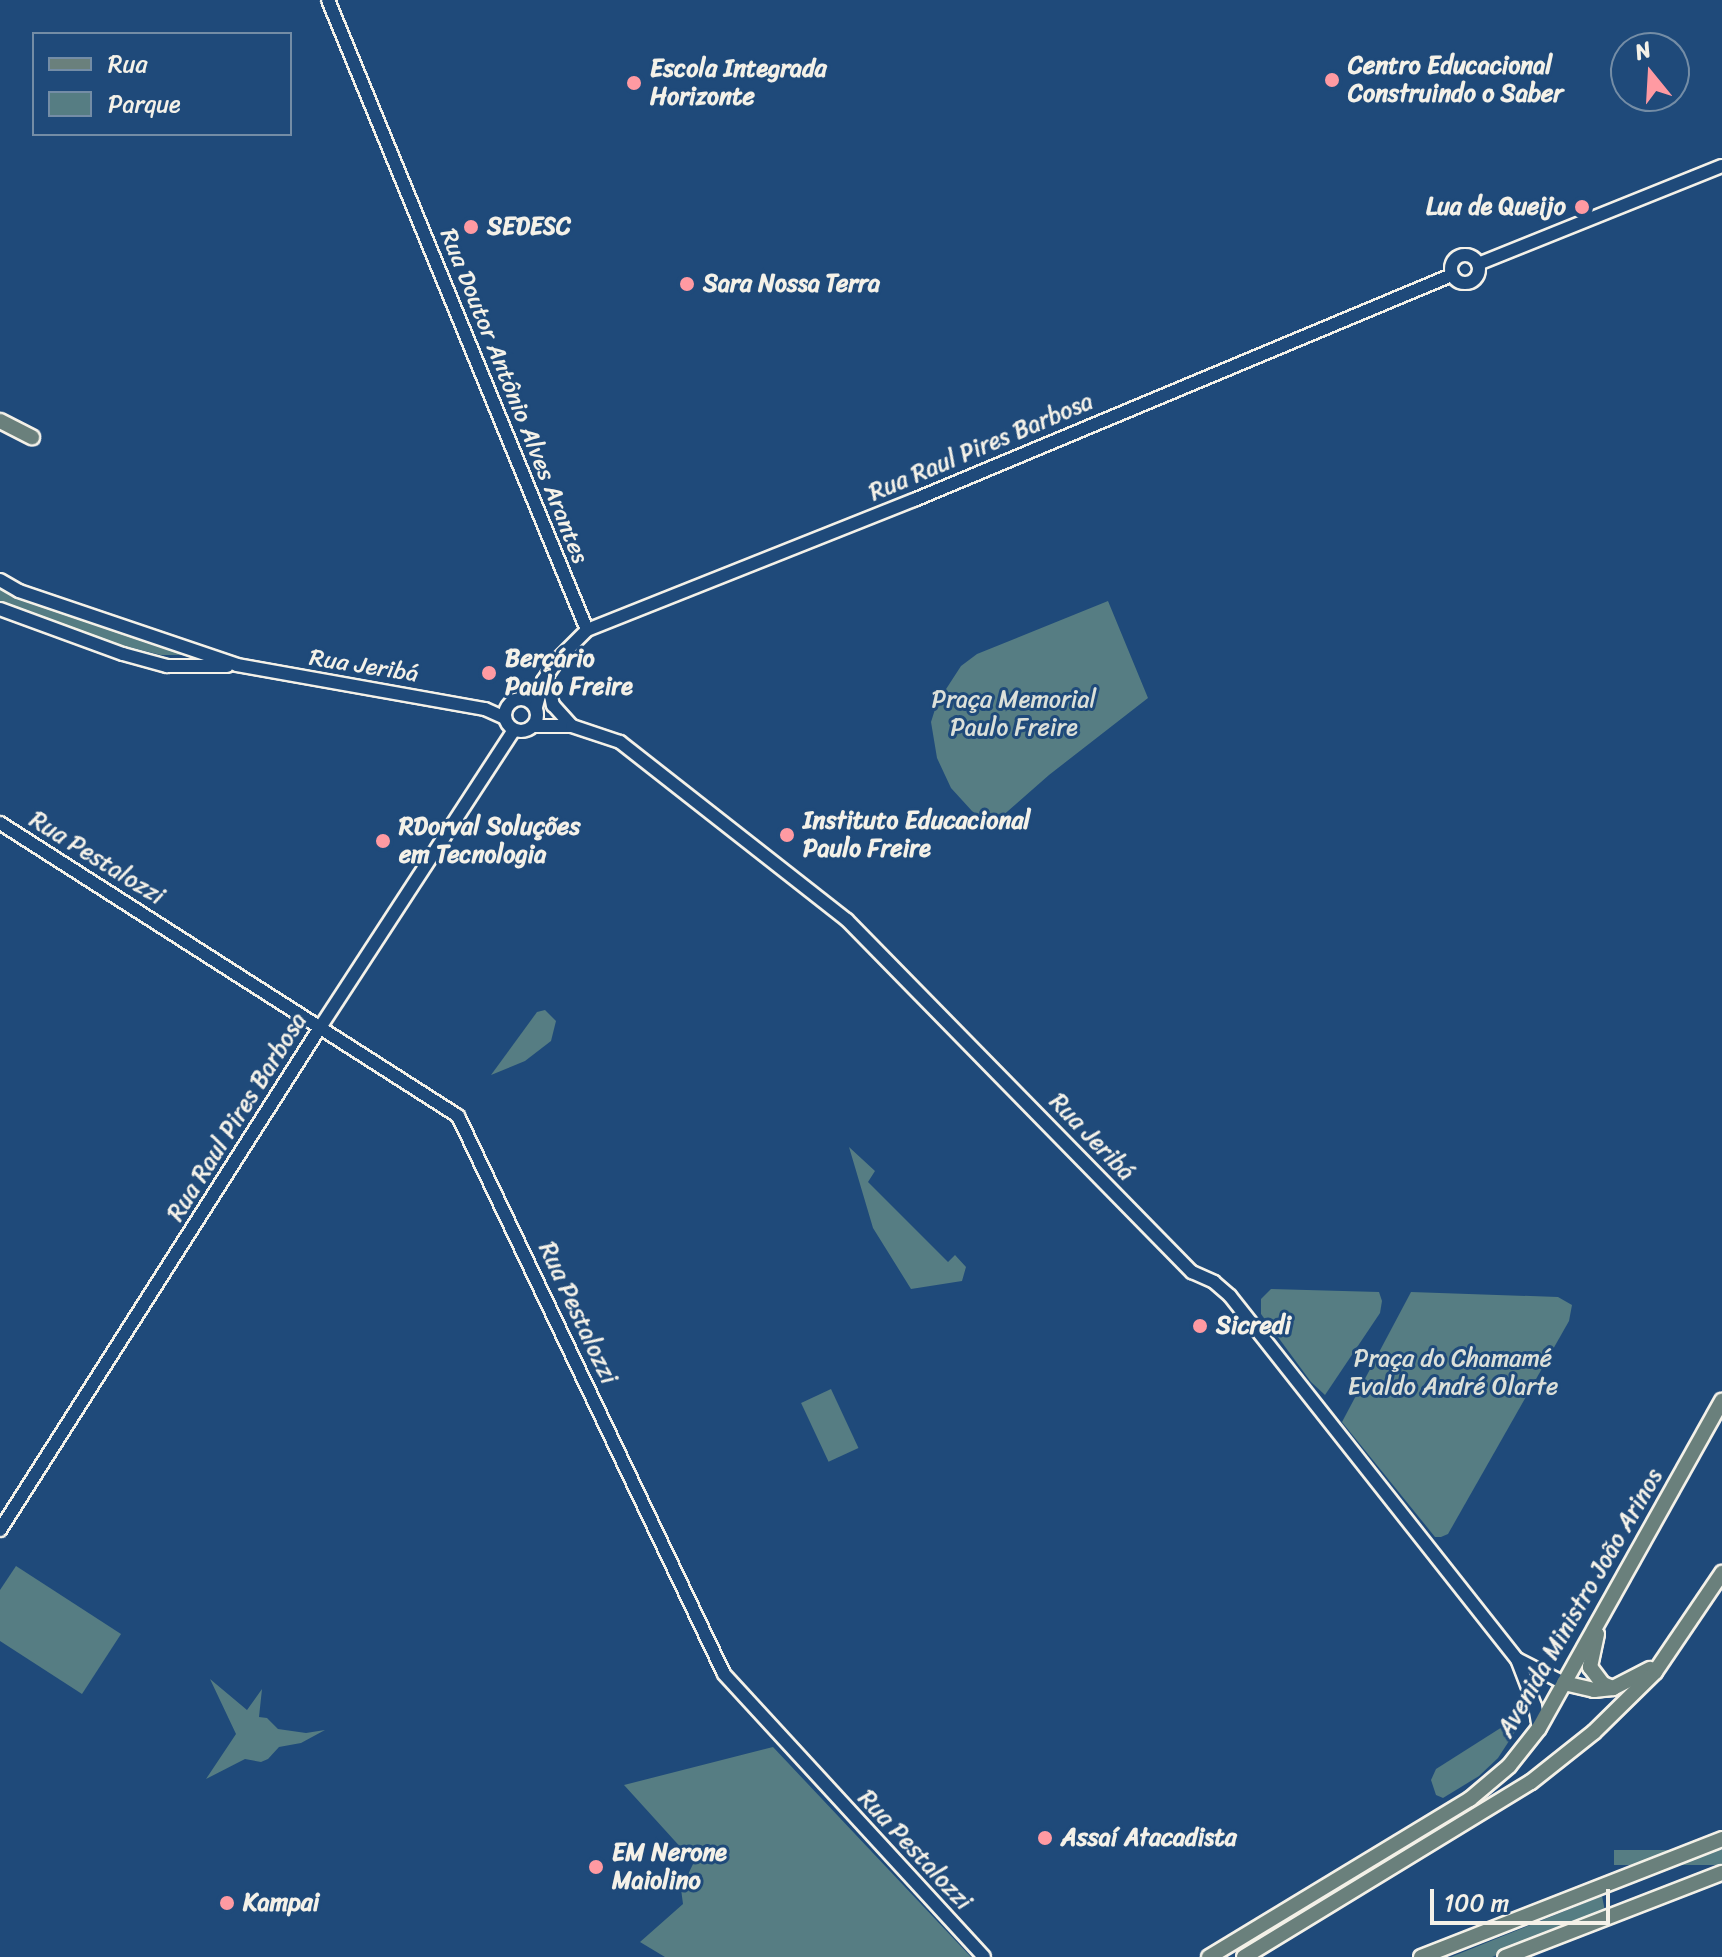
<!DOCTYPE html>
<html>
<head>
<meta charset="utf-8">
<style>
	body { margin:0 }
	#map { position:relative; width:1722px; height:1957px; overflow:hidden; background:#1f4a7a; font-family:Sriracha,sans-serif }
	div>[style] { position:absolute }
	.green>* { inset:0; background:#567d83; transform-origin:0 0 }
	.roads { filter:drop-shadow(2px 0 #f4f1e8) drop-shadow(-2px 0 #f4f1e8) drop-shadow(0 2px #f4f1e8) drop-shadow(0 -2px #f4f1e8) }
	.minor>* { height:12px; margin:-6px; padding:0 6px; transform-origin:6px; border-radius:6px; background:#1f4a7a }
	.minor>.ring { margin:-6px; padding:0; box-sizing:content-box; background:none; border:12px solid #1f4a7a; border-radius:50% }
	.major>* { height:14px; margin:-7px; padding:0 7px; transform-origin:7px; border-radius:7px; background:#6a807c }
	.dots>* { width:22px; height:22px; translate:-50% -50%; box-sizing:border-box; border:4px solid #1f4a7a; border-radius:50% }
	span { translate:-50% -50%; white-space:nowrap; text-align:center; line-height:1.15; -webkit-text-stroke:6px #1f4a7a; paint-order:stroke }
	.poi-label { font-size:24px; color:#f4f1e8; font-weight:700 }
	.left { translate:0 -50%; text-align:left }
	.right { translate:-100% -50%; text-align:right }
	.street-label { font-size:24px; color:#f4f1e8 }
	.park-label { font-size:24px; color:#dce0d9 }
	.legend { position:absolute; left:32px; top:32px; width:260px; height:104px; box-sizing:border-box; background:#1f4a7a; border:2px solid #748da6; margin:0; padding:10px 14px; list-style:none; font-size:24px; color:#f4f1e8 }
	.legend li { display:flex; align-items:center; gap:16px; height:40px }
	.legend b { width:40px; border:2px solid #748da6 }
	.north { position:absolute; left:1610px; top:32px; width:80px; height:80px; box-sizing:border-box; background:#1f4a7a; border:2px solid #748da6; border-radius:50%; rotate:342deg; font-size:22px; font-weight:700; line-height:32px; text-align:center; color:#f4f1e8 }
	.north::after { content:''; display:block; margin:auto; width:28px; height:36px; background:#ff9aa2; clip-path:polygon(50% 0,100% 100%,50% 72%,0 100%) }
	.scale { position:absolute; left:1430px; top:1889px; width:180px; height:36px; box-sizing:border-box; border:4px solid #f4f1e8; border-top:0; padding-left:10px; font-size:24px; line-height:28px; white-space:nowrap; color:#f4f1e8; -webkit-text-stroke:6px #1f4a7a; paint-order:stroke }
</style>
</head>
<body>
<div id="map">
	<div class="green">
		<i style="clip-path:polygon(0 589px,156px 645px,182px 650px,183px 655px,161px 655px,121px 645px,0 601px)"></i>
		<i style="clip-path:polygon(1108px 601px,1148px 698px,1049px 775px,992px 825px,972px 811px,951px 788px,937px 758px,931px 722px,937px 703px,961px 666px,977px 654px)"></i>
		<i style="clip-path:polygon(545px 1010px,556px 1021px,551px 1041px,525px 1061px,491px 1075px,537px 1012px)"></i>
		<i style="clip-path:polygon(849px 1147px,875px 1171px,868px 1182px,948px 1262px,955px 1255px,966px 1267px,962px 1281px,911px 1289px,873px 1228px)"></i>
		<i style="clip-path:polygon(1271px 1289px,1379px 1292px,1382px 1301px,1380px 1313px,1325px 1395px,1311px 1382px,1261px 1314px,1261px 1299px)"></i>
		<i style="clip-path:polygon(1411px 1292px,1558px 1297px,1572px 1305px,1569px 1321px,1448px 1534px,1441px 1537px,1435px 1537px,1342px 1422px)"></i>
		<i style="left:831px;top:1389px;width:65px;height:33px;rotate:65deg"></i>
		<i style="clip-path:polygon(16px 1566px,121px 1634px,82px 1694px,0 1641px,0 1590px)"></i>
		<i style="clip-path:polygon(210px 1679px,247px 1710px,262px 1689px,259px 1717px,267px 1718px,278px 1729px,306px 1733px,325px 1730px,301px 1743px,279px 1747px,268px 1759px,261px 1762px,245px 1759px,206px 1779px,236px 1734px)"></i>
		<i style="clip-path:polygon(1510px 1722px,1520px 1724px,1498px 1758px,1479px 1776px,1443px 1798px,1436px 1795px,1431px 1780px,1436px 1769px)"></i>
		<i style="clip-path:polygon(773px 1747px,971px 1957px,665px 1957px,640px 1942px,683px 1904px,681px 1889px,694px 1862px,624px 1785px)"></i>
		<i style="left:1722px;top:1850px;width:15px;height:108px;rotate:90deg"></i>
		<i style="clip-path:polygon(1602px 1896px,1605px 1911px,1492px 1957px,1451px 1957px)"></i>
	</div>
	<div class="roads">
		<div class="minor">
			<i style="left:328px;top:0;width:681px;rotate:67.65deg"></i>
			<i class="ring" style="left:1451px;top:255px;width:16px;height:16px"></i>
			<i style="left:1478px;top:264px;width:263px;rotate:-21.9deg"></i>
			<i style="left:0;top:580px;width:22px;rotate:30deg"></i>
			<i style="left:19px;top:591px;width:230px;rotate:18.7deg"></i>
			<i style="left:237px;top:665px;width:252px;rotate:10.1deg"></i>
			<i style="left:485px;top:709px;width:22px;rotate:24deg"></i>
			<i style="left:0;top:609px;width:131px;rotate:20.1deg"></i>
			<i style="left:123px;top:654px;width:46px;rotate:15.3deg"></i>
			<i style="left:167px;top:666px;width:60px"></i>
			<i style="left:547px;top:675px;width:31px;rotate:79deg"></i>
			<i style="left:553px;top:705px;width:28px;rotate:48deg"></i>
			<i class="ring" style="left:505px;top:699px;width:20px;height:20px"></i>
			<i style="left:536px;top:707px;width:27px;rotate:-75deg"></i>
			<i style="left:543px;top:681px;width:28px;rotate:-55deg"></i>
			<i style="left:559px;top:658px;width:40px;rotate:-45deg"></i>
			<i style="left:587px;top:630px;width:352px;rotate:-21.7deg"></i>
			<i style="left:914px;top:500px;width:583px;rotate:-22.7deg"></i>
			<i style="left:533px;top:726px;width:39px"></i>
			<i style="left:572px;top:726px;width:51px;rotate:18.4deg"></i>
			<i style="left:620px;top:742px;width:288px;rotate:38.1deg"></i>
			<i style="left:847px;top:920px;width:493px;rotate:45.6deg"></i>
			<i style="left:1192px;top:1272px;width:24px;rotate:24deg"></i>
			<i style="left:1214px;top:1282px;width:21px;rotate:41deg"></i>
			<i style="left:1230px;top:1296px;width:463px;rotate:51.7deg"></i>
			<i style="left:1517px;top:1659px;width:50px;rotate:69deg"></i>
			<i style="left:1535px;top:1706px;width:22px;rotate:80deg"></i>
			<i style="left:0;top:823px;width:544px;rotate:32.61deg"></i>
			<i style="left:458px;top:1116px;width:618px;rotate:64.51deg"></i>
			<i style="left:724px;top:1674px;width:384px;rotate:47.4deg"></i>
			<i style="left:0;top:1530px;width:598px;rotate:-57.51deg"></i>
			<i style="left:321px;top:1026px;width:353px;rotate:-56.9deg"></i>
			<i style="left:1517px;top:1659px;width:53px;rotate:27.1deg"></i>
		</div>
		<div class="major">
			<i style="left:0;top:421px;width:36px;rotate:27deg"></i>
			<i style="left:1597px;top:1634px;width:34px;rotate:102deg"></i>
			<i style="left:1590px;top:1667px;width:21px;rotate:53deg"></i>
			<i style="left:1603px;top:1684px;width:11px;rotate:22deg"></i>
			<i style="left:1613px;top:1688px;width:42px;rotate:-27.2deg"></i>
			<i style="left:1564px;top:1683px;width:31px;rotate:13deg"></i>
			<i style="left:1594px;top:1690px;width:19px;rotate:-6deg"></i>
			<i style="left:1209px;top:1957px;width:305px;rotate:-31.2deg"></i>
			<i style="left:1470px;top:1799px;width:51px;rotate:-40.2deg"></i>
			<i style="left:1509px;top:1766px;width:48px;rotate:-51.7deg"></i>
			<i style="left:1539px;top:1728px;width:375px;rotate:-60.8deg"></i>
			<i style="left:1244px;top:1957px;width:336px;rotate:-31.4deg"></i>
			<i style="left:1531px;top:1782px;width:80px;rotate:-38.4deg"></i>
			<i style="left:1594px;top:1732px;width:86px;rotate:-44.5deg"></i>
			<i style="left:1655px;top:1672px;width:120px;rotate:-55.9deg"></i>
			<i style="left:1421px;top:1957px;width:323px;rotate:-21.4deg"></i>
			<i style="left:1505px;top:1957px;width:233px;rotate:-21.2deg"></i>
		</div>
	</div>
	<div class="dots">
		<i style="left:1332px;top:80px;background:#ff9aa2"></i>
		<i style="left:634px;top:83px;background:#ff9aa2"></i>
		<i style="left:1582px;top:207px;background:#ff9aa2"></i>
		<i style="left:471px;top:227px;background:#ff9aa2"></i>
		<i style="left:687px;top:284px;background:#ff9aa2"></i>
		<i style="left:489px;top:673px;background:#ff9aa2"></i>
		<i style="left:787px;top:835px;background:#ff9aa2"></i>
		<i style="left:383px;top:841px;background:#ff9aa2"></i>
		<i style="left:1200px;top:1326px;background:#ff9aa2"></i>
		<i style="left:1045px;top:1838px;background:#ff9aa2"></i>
		<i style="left:596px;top:1867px;background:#ff9aa2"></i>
		<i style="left:227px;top:1903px;background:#ff9aa2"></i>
	</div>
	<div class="poi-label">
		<span class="left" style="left:1348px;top:80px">Centro Educacional<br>Construindo o Saber</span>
		<span class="left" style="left:650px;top:83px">Escola Integrada<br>Horizonte</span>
		<span class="right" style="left:1566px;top:207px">Lua de Queijo</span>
		<span class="left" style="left:487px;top:227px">SEDESC</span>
		<span class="left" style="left:703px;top:284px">Sara Nossa Terra</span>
		<span class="left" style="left:505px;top:673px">Berçário<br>Paulo Freire</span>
		<span class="left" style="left:803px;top:835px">Instituto Educacional<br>Paulo Freire</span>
		<span class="left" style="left:399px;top:841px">RDorval Soluções<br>em Tecnologia</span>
		<span class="left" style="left:1216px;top:1326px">Sicredi</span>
		<span class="left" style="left:1061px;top:1838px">Assaí Atacadista</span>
		<span class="left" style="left:612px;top:1867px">EM Nerone<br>Maiolino</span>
		<span class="left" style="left:243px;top:1903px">Kampai</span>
	</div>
	<div class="street-label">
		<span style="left:514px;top:396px;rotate:68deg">Rua Doutor Antônio Alves Arantes</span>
		<span style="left:981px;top:447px;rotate:-23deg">Rua Raul Pires Barbosa</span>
		<span style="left:364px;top:666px;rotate:9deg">Rua Jeribá</span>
		<span style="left:97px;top:858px;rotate:32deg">Rua Pestalozzi</span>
		<span style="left:237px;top:1117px;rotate:-58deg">Rua Raul Pires Barbosa</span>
		<span style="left:1092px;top:1137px;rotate:46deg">Rua Jeribá</span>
		<span style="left:578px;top:1313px;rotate:65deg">Rua Pestalozzi</span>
		<span style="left:1580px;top:1603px;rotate:-60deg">Avenida Ministro João Arinos</span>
		<span style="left:915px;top:1850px;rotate:47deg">Rua Pestalozzi</span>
	</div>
	<div class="park-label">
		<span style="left:1014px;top:714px">Praça Memorial<br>Paulo Freire</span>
		<span style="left:1453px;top:1373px">Praça do Chamamé<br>Evaldo André Olarte</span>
	</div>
	<ul class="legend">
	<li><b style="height:10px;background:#6a807c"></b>Rua</li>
	<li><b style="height:22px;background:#567d83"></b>Parque</li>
	</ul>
	<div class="north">N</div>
	<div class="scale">100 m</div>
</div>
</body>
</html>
